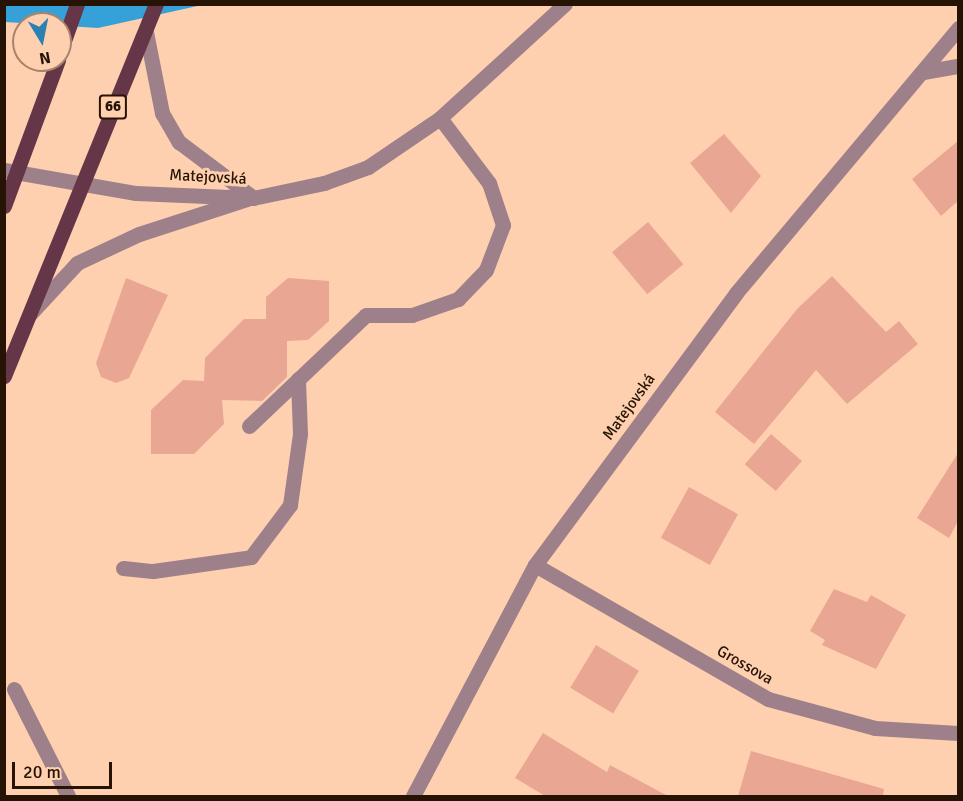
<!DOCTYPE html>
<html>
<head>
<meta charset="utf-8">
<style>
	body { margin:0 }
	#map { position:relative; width:963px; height:801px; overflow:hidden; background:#fed0b0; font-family:Signika,sans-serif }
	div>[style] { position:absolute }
	.water>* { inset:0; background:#36a0d9 }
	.building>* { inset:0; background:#e9a793; transform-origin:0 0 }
	.minor>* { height:15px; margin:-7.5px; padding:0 7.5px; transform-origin:7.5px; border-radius:7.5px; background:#9d8089 }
	.major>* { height:15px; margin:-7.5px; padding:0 7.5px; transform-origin:7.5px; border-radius:7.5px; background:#653647 }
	span { translate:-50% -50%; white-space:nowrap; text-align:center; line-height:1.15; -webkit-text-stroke:6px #fed0b0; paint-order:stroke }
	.shield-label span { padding:2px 4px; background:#fed0b0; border:2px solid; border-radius:4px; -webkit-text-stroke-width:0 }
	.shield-label { font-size:15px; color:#271304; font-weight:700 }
	.street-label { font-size:16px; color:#271304 }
	.frame { position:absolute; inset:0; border:6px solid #271304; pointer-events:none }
	.north { position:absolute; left:12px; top:12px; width:60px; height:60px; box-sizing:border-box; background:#fed0b0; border:2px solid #a8846b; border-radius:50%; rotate:170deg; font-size:16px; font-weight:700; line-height:24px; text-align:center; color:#271304 }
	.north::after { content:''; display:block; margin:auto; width:21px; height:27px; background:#2b81b0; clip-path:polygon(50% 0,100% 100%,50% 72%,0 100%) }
	.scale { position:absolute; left:12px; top:762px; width:100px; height:27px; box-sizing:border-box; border:3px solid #271304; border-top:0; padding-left:8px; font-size:18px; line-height:21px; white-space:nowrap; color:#271304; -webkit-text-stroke:4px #fed0b0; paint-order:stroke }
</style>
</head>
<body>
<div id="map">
	<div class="water">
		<i style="clip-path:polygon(4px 5px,202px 5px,98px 28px,5px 22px)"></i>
	</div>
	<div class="building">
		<i style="clip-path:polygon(724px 134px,761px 176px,731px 213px,690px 163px)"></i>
		<i style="clip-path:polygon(958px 141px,958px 201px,941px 216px,912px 179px)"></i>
		<i style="left:648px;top:222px;width:55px;height:47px;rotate:50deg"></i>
		<i style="clip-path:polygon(832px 276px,886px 332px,899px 321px,918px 344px,847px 404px,816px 370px,754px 444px,715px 412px,797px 309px)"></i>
		<i style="clip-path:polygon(126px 278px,168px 295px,129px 378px,116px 383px,101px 377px,96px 363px)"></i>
		<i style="clip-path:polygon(288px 278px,329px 281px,329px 321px,308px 340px,287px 341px,287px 377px,262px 401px,222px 400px,224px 424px,194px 454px,151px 454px,151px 410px,183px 380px,204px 381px,205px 358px,244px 319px,266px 319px,266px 297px)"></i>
		<i style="left:771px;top:434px;width:41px;height:40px;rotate:41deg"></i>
		<i style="clip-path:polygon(958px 453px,958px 521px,949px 538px,917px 518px)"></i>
		<i style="left:689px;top:487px;width:56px;height:58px;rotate:29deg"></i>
		<i style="clip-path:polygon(834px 589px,867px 602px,871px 595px,906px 615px,876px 669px,822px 645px,825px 640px,810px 631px)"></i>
		<i style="left:596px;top:645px;width:50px;height:50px;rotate:31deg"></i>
		<i style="clip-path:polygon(543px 733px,607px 772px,610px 765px,668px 796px,545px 796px,515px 778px)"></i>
		<i style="clip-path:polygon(751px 751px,884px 789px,883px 796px,738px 796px)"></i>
	</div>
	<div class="minor">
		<i style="left:146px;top:32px;width:83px;rotate:78.8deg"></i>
		<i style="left:162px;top:113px;width:34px;rotate:60deg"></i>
		<i style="left:179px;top:142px;width:90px;rotate:36.9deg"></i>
		<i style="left:923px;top:72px;width:36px;rotate:-10deg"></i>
		<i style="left:4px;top:170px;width:134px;rotate:9.9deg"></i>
		<i style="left:136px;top:193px;width:117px;rotate:2.4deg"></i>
		<i style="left:253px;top:198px;width:73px;rotate:-11.9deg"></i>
		<i style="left:324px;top:183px;width:47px;rotate:-20deg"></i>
		<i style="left:368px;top:167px;width:87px;rotate:-34.2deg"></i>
		<i style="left:440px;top:118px;width:169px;rotate:-42.4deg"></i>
		<i style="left:30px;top:314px;width:69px;rotate:-47.3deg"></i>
		<i style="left:77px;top:263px;width:68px;rotate:-25.1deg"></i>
		<i style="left:139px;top:234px;width:114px;rotate:-18deg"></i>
		<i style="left:249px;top:426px;width:161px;rotate:-43.5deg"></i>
		<i style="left:366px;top:315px;width:46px"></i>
		<i style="left:412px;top:315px;width:49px;rotate:-19.2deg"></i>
		<i style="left:458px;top:299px;width:40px;rotate:-46deg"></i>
		<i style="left:486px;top:270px;width:48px;rotate:-69.3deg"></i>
		<i style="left:503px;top:225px;width:44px;rotate:-108.4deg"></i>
		<i style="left:489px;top:183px;width:81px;rotate:-127deg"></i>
		<i style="left:535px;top:565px;width:269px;rotate:29.9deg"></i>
		<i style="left:768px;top:699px;width:111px;rotate:15.2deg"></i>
		<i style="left:875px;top:728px;width:83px;rotate:3.4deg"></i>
		<i style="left:123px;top:568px;width:30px;rotate:6deg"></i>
		<i style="left:153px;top:571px;width:99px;rotate:-8.1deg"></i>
		<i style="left:251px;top:557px;width:65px;rotate:-53.1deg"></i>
		<i style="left:290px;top:505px;width:72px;rotate:-82deg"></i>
		<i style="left:300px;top:434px;width:55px;rotate:-92.1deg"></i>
		<i style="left:14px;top:689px;width:120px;rotate:63.2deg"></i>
		<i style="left:413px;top:796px;width:261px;rotate:-62.2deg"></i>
		<i style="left:535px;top:565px;width:338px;rotate:-53.5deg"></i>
		<i style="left:736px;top:293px;width:346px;rotate:-50deg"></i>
	</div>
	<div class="major">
		<i style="left:60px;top:52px;width:51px;rotate:-70.5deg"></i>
		<i style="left:4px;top:206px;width:156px;rotate:-69.7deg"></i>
		<i style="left:4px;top:376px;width:402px;rotate:-67.8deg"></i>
	</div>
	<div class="shield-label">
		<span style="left:113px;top:107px">66</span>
	</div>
	<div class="street-label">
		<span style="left:208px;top:177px;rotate:3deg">Matejovská</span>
		<span style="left:629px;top:407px;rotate:-54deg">Matejovská</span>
		<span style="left:745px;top:665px;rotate:30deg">Grossova</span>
	</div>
	<div class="frame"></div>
	<div class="north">N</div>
	<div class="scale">20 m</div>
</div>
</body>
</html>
